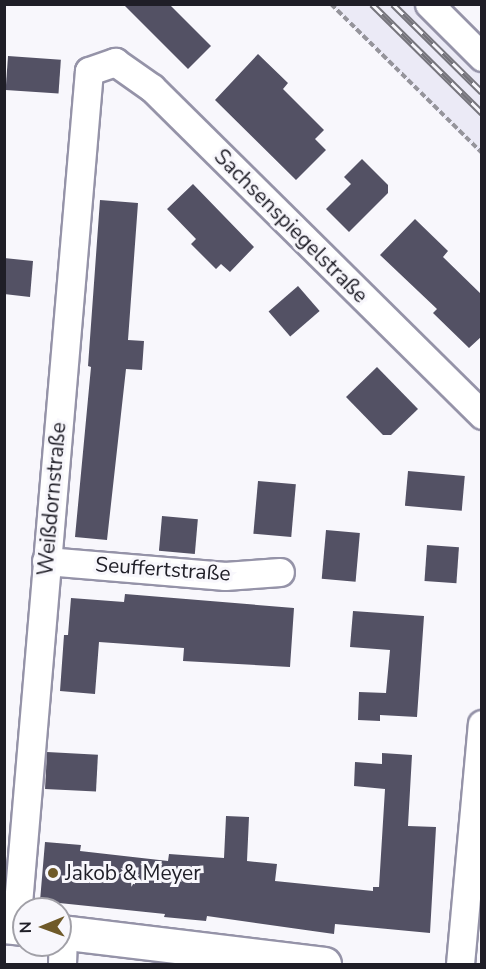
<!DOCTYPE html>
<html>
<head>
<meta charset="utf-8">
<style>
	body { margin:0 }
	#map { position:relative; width:486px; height:969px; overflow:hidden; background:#f8f7fc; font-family:"Nunito Sans",sans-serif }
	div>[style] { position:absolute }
	.built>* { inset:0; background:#ebeaf6 }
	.building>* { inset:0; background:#535164; transform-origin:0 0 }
	.path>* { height:4px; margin-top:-2px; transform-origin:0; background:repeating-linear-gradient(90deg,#95949b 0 6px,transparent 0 9px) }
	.roads { filter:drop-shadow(2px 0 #9593a8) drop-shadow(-2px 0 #9593a8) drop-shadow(0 2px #9593a8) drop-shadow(0 -2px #9593a8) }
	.minor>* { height:27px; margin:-13.5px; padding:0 13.5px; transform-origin:13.5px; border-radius:13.5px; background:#fff }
	.major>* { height:33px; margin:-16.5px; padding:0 16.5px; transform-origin:16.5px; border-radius:16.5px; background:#fff }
	.rail>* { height:7px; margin-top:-3.5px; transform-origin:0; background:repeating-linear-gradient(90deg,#f8f7fc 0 14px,#76757c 0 28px); box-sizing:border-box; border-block:2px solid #76757c }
	.dots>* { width:16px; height:16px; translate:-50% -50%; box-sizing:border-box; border:3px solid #f8f7fc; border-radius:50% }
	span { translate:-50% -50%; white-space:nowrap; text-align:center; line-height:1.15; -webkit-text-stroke:6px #f8f7fc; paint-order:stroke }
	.street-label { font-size:21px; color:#1f1e27 }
	.poi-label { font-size:21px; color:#1f1e27 }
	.left { translate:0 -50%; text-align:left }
	.frame { position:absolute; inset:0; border:6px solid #1f1e27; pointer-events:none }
	.north { position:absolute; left:12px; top:897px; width:60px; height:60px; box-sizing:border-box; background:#f8f7fc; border:2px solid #a1a0a7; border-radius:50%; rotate:269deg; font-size:16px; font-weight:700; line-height:24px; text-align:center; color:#1f1e27 }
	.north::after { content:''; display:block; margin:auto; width:21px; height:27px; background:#6f5a29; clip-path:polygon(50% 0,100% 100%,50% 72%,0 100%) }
</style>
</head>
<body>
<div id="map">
	<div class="built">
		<i style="clip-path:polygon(331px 5px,440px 5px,481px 44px,481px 155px)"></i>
	</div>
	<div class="building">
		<i style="clip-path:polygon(123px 4px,169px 4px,211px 46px,188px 69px)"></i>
		<i style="clip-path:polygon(258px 54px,288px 83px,283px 89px,324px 130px,315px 139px,326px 150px,296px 180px,215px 100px)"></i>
		<i style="left:8px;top:56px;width:53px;height:34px;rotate:4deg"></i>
		<i style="clip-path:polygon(362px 159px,388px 185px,388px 193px,349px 232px,326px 209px,351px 184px,344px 177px)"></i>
		<i style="clip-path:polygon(193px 184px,254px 247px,230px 272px,221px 264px,216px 269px,191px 244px,196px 239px,167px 209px)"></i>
		<i style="clip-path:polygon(100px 200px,138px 203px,128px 340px,144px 341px,142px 370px,126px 369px,107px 540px,75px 537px,91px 367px,88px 366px)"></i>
		<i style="clip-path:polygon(415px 219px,448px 251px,443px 257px,482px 295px,482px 336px,469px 348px,433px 313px,437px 309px,380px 255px)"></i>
		<i style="clip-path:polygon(4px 258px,33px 261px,30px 297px,4px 294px)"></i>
		<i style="left:298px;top:286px;width:33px;height:39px;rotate:49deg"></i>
		<i style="clip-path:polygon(377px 367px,418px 409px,391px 435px,383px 435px,346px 397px)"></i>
		<i style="left:408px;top:471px;width:57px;height:35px;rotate:5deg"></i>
		<i style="left:258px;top:481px;width:38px;height:53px;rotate:5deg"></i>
		<i style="left:162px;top:516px;width:36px;height:35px;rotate:5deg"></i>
		<i style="left:326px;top:530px;width:34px;height:49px;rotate:5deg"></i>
		<i style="left:427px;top:545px;width:32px;height:36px;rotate:4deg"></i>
		<i style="clip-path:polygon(125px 594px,294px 608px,290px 667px,183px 661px,184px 648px,99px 642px,95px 694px,60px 691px,64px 635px,68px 635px,71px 598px,124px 602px)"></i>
		<i style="clip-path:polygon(353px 611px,424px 616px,417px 717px,380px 715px,380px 721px,358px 720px,359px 692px,386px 693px,390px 650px,350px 647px)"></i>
		<i style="left:47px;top:752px;width:51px;height:37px;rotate:3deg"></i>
		<i style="clip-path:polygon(382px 753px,412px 755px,408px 826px,436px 827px,430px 933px,335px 924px,334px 934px,207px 916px,206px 921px,164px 917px,165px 914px,40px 901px,45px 842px,81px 845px,80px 851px,168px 861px,169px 854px,224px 858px,226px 816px,249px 817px,247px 861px,277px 864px,275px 881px,373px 891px,373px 887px,379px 887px,385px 789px,354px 786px,355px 762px,382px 764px)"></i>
	</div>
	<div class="path">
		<i style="left:331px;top:4px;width:212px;rotate:44.6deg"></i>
	</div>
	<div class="roads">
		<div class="minor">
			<i style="left:429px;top:4px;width:75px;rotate:45deg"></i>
			<i style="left:46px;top:561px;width:180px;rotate:4.8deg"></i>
			<i style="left:225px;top:576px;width:55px;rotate:-4.2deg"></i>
			<i style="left:16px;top:927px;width:859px;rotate:-85.13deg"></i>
			<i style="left:89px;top:71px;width:28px;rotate:-19deg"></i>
			<i style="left:115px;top:62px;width:45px;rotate:35.1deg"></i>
			<i style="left:152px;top:88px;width:465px;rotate:44.7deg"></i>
			<i style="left:62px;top:964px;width:32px;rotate:-88deg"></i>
			<i style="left:460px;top:964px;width:241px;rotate:-84.8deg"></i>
		</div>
		<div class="major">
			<i style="left:4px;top:926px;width:20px;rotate:6deg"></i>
			<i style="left:60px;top:932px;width:266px;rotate:6.9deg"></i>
		</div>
	</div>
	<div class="rail">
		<i style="left:372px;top:4px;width:155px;rotate:44.7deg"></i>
		<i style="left:393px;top:4px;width:125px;rotate:44.7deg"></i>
	</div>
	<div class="dots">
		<i style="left:53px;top:873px;background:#6f5a29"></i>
	</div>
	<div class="street-label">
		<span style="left:291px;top:226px;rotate:45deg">Sachsenspiegelstraße</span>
		<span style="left:52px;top:499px;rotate:-85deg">Weißdornstraße</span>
		<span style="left:163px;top:569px;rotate:4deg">Seuffertstraße</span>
	</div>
	<div class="poi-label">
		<span class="left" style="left:65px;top:873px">Jakob &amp; Meyer</span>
	</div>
	<div class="frame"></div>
	<div class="north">N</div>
</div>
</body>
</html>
